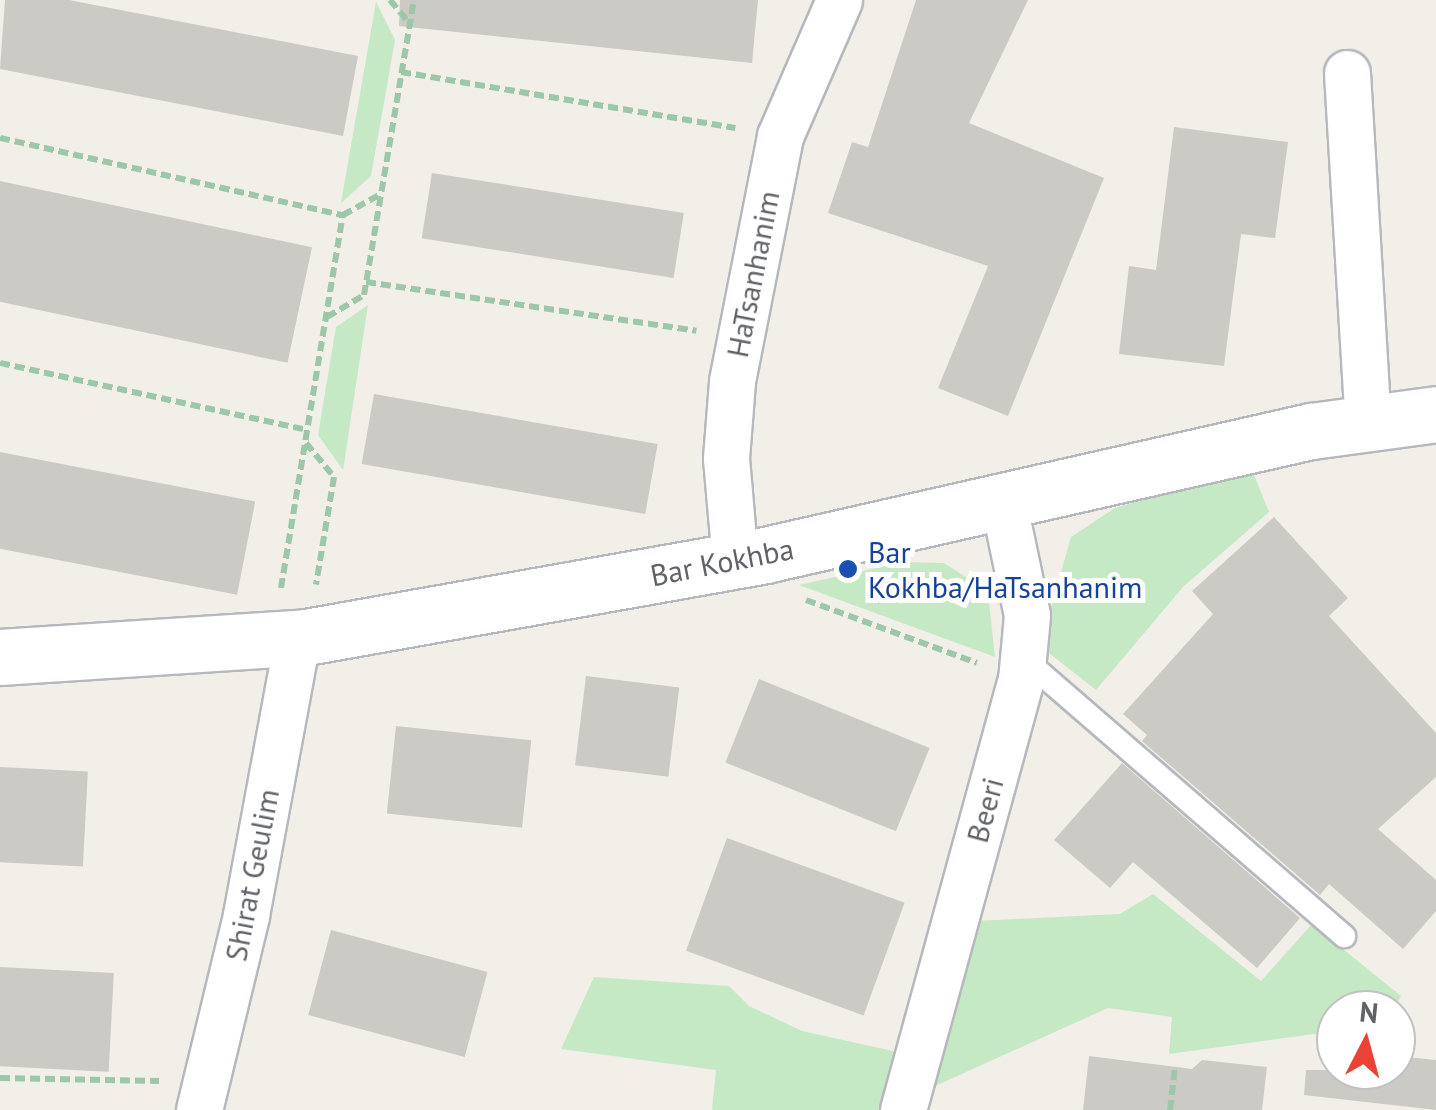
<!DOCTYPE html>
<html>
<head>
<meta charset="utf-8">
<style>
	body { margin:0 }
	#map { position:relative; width:1436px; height:1110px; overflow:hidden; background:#f1efe8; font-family:"PT Sans",sans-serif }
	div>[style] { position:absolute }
	.green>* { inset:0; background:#c5e8c5 }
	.building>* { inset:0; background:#cccac5; transform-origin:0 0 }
	.path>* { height:6px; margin-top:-3px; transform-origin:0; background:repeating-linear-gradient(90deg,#9cc7a9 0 10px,transparent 0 15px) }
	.roads { filter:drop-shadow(2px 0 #b5b8bc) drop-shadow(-2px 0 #b5b8bc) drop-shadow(0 2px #b5b8bc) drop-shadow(0 -2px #b5b8bc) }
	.lane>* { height:22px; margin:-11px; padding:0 11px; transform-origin:11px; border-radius:11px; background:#fff }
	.street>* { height:45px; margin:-22.5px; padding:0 22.5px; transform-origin:22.5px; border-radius:22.5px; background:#fff }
	.secondary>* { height:55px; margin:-27.5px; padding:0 27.5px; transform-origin:27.5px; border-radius:27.5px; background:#fff }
	.dots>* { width:28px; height:28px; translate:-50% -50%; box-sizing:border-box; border:5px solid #fff; border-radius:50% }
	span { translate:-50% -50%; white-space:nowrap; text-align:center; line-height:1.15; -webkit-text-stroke:10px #fff; paint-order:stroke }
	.street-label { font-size:30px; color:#5f6368 }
	.transit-label { font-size:30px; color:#164399 }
	.left { translate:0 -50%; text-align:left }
	.north { position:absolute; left:1316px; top:990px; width:100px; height:100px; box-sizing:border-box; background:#fff; border:2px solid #bfc1c3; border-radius:50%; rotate:6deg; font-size:28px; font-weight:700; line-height:40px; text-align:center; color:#5f6368 }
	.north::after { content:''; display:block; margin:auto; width:35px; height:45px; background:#ea4335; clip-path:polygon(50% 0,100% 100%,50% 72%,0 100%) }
</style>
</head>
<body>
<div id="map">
	<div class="green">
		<i style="clip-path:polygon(376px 2px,395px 40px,371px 176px,341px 203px)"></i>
		<i style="clip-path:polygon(368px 305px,343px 470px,318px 435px,336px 327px)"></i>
		<i style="clip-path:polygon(1252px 470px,1269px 512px,1183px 587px,1096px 690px,1040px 646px,1071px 537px,1115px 508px)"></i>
		<i style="clip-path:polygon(903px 562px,944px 563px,975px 583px,989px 602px,995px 657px,799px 585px)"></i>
		<i style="clip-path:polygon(1153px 894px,1261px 981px,1312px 924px,1401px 996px,1393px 1010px,1336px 1010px,1336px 1031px,1169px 1054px,1172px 1017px,1108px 1008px,924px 1091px,974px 921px,1120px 914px)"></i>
		<i style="clip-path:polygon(594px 977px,729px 986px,749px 1006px,802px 1031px,902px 1053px,887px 1110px,712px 1110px,716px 1070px,561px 1049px)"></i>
	</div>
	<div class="building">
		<i style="clip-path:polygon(5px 0,69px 0,358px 56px,343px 136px,0 69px)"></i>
		<i style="clip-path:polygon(400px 0,758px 0,752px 63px,399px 26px)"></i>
		<i style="clip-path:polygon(916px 0,1028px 0,969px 123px,1104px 178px,1008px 416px,938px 388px,988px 266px,828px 213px,852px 142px,868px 147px)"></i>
		<i style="clip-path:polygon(1174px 127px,1288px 142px,1275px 238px,1241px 234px,1224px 366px,1119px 354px,1129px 266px,1156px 270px)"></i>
		<i style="left:432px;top:173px;width:255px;height:66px;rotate:9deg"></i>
		<i style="left:0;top:181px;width:319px;height:118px;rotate:12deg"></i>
		<i style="left:374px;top:394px;width:288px;height:71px;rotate:10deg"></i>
		<i style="left:0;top:452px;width:260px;height:95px;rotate:11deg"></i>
		<i style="clip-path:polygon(1274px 517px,1348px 598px,1329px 616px,1436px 733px,1436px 777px,1378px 829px,1436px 880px,1436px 911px,1403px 949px,1329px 884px,1320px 895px,1142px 741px,1147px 735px,1123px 714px,1213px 614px,1192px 591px)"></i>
		<i style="left:586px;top:676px;width:94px;height:90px;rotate:7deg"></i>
		<i style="left:759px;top:679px;width:184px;height:90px;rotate:22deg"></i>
		<i style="left:396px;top:726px;width:136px;height:88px;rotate:6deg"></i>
		<i style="clip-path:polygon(1122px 763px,1300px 918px,1257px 968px,1133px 862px,1110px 888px,1054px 840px)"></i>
		<i style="left:0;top:767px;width:88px;height:95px;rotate:3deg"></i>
		<i style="left:727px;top:838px;width:189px;height:120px;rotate:20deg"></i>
		<i style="left:331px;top:930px;width:162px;height:88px;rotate:15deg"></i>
		<i style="left:0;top:967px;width:114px;height:99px;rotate:3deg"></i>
		<i style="clip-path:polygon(1089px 1056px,1192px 1069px,1202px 1060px,1267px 1067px,1262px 1110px,1083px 1110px)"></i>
		<i style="clip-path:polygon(1396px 1056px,1436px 1060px,1436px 1110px,1304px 1095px,1306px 1070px,1396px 1070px)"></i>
	</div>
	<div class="path">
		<i style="left:390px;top:0;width:31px;rotate:50deg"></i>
		<i style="left:401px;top:72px;width:339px;rotate:9.5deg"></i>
		<i style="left:0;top:138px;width:352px;rotate:12.7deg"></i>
		<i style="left:343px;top:215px;width:43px;rotate:-28.9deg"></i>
		<i style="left:366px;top:282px;width:334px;rotate:8.4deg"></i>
		<i style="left:327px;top:317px;width:43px;rotate:-30.7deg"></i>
		<i style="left:364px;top:295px;width:299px;rotate:-80.4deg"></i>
		<i style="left:0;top:363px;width:314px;rotate:12.3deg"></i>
		<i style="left:306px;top:443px;width:44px;rotate:50.5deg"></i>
		<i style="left:334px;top:477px;width:109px;rotate:99.5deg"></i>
		<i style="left:281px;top:588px;width:378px;rotate:-80.6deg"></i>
		<i style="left:806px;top:600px;width:182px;rotate:20.2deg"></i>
		<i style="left:0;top:1078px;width:159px;rotate:1.1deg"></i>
		<i style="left:1170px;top:1110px;width:43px;rotate:-83.4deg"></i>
	</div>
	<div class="roads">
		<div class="lane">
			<i style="left:1023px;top:658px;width:425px;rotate:40.9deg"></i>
		</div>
		<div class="street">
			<i style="left:1347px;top:73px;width:351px;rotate:86.6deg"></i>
			<i style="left:735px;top:561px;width:103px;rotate:-95deg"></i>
			<i style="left:726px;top:458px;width:77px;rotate:-85.5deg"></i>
			<i style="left:732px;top:381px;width:250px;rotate:-78.9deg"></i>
			<i style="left:780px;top:136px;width:148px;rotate:-66.5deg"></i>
			<i style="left:199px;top:1110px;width:201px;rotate:-76.4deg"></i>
			<i style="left:246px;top:915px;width:281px;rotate:-79.5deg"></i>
			<i style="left:903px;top:1110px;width:446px;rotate:-74.7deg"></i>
			<i style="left:1021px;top:680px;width:65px;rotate:-84.7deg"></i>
			<i style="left:1027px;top:615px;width:111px;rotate:-101.9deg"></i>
		</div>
		<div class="secondary">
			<i style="left:0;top:657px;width:307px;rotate:-3.7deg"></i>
			<i style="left:306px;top:637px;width:466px;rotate:-10.1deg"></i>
			<i style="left:765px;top:555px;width:560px;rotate:-12.8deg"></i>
			<i style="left:1311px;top:431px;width:126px;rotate:-7.7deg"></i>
		</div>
	</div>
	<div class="dots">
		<i style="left:848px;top:569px;background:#1a4fb4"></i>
	</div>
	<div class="street-label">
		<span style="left:753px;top:274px;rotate:-79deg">HaTsanhanim</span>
		<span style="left:722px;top:562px;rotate:-11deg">Bar Kokhba</span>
		<span style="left:985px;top:810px;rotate:-75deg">Beeri</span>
		<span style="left:252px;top:875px;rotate:-79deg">Shirat Geulim</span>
	</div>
	<div class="transit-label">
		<span class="left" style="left:868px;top:569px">Bar<br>Kokhba/HaTsanhanim</span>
	</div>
	<div class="north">N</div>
</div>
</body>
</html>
